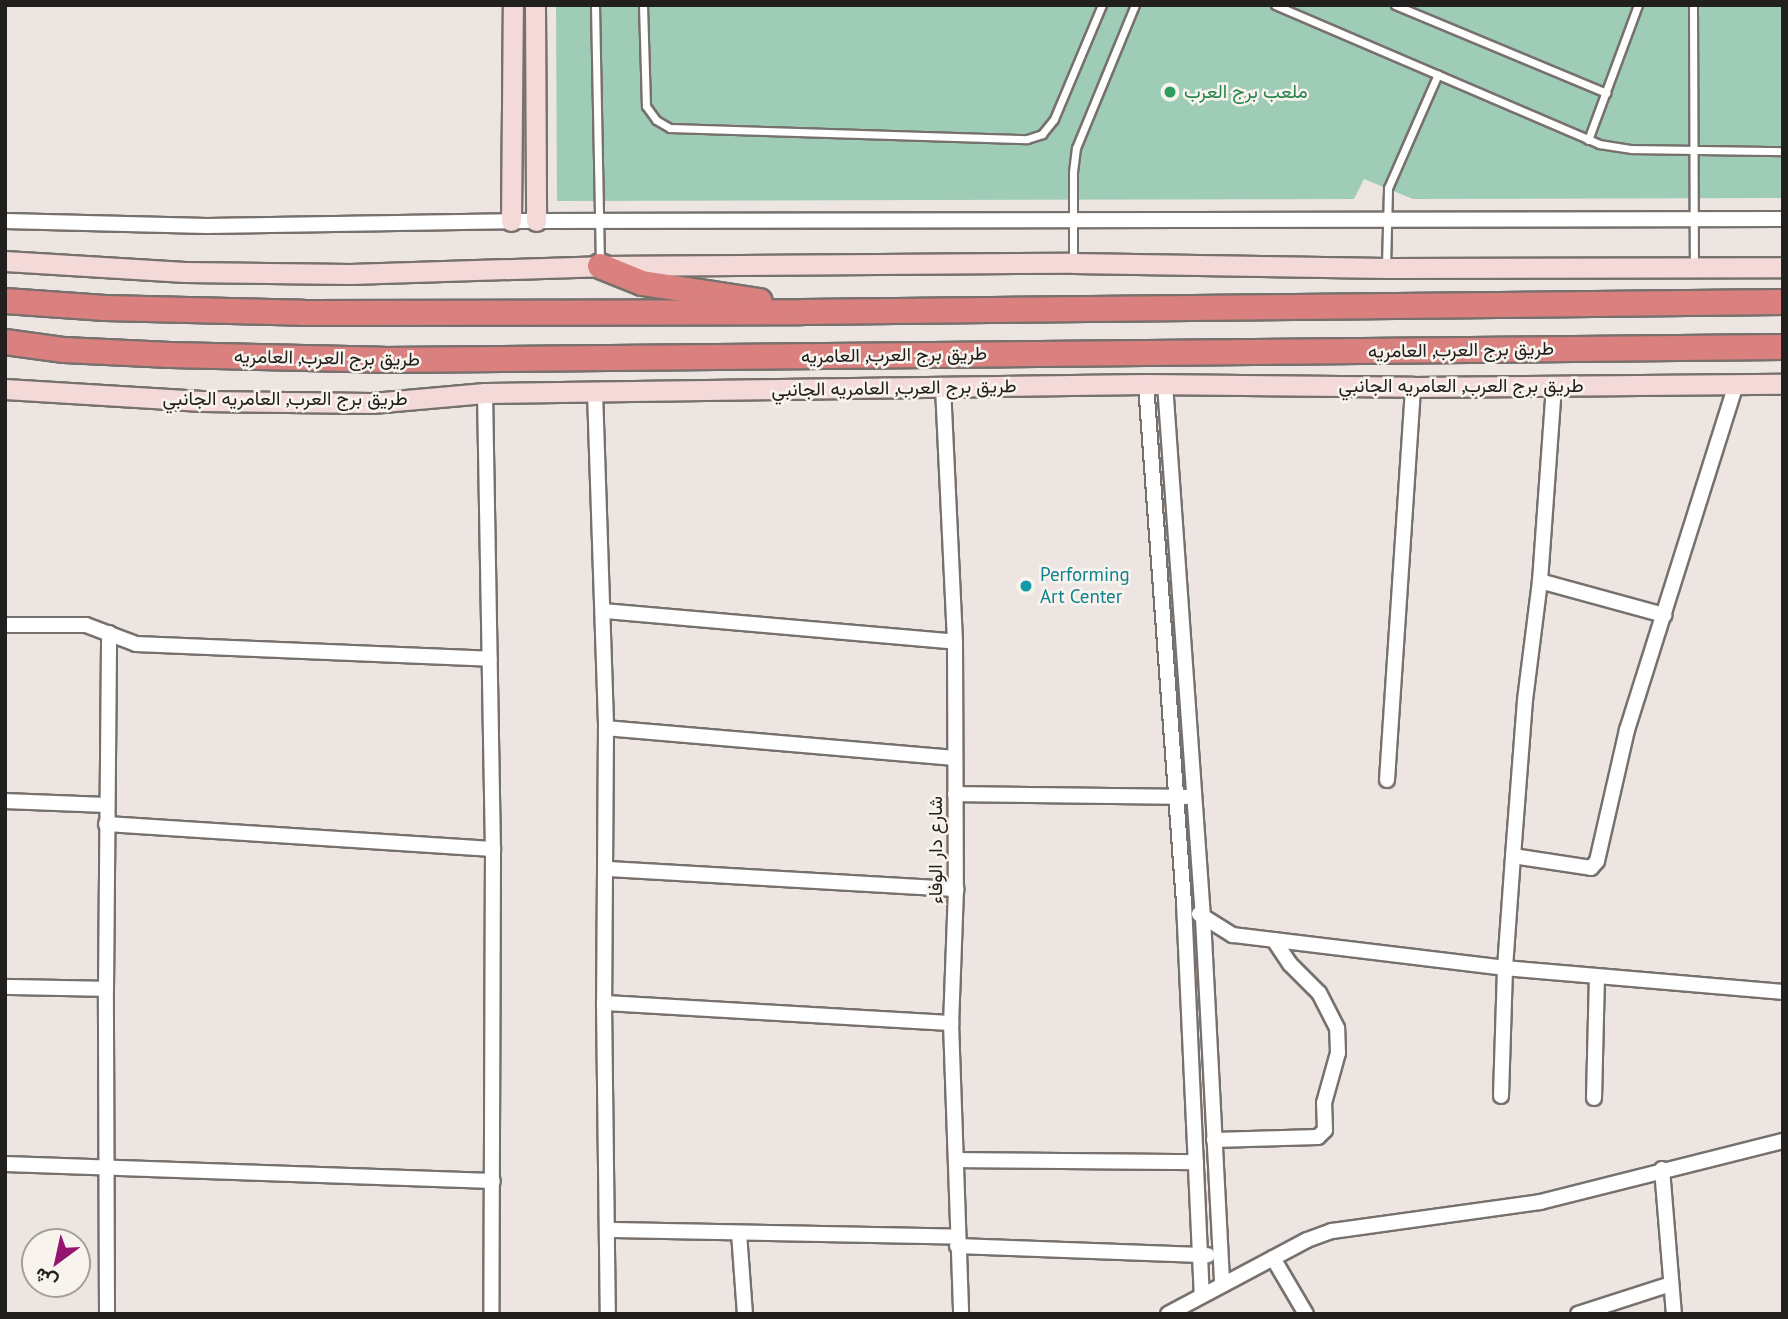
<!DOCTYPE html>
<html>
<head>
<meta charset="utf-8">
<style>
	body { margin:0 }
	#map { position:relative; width:1788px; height:1319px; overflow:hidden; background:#ece5e1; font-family:"PT Sans",Vazirmatn,sans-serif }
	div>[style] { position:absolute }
	.green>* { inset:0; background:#9fccb7 }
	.roads { filter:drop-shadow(2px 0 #77716d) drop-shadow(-2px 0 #77716d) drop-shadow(0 2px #77716d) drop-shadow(0 -2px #77716d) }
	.lane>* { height:7px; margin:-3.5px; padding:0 3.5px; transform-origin:3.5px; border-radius:3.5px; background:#fff }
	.street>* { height:14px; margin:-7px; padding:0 7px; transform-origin:7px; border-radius:7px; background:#fff }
	.secondary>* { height:19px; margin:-9.5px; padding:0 9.5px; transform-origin:9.5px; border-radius:9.5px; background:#f4d9d9 }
	.highway>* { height:24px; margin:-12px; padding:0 12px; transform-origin:12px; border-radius:12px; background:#da817f }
	.dots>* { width:19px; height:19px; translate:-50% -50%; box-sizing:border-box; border:4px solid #f9f3ee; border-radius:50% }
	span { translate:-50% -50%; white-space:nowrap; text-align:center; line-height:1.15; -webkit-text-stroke:5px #f9f3ee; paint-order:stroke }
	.leisure-label { font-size:19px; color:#27864d }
	.left { translate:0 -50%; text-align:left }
	.street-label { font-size:19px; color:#22201e }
	.culture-label { font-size:19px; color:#0d838f }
	.frame { position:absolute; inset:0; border:7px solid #22201e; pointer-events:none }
	.north { position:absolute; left:21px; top:1228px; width:70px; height:70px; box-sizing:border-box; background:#f9f3ee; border:2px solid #a39f9b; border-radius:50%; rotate:213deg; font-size:19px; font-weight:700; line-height:28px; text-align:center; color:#22201e }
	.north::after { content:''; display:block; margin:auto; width:24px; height:32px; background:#95156f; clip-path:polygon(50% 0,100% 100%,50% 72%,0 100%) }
</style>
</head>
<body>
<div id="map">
	<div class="green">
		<i style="clip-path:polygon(556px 5px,1783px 5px,1783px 198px,1413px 199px,1364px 179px,1354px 199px,557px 201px)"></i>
	</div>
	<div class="roads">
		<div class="lane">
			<i style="left:595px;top:5px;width:258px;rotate:88.9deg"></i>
			<i style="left:643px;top:5px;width:101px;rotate:88.3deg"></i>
			<i style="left:646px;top:106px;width:17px;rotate:54deg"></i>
			<i style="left:656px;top:120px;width:16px;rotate:30deg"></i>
			<i style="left:670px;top:128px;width:357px;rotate:1.8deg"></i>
			<i style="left:1027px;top:139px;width:16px;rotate:-18deg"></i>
			<i style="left:1042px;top:134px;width:19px;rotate:-51deg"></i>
			<i style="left:1054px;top:119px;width:124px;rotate:-67.2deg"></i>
			<i style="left:1275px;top:5px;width:353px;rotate:23.2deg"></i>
			<i style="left:1599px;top:144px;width:33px;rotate:9deg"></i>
			<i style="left:1632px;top:149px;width:151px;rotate:0.8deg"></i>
			<i style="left:1395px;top:5px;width:229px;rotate:22.6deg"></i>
			<i style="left:1693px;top:5px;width:262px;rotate:89.8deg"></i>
			<i style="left:1588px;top:140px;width:144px;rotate:-69.7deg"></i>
			<i style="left:1073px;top:262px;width:90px;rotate:-90deg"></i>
			<i style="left:1073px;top:172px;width:24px;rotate:-83deg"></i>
			<i style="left:1076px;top:148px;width:155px;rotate:-67.6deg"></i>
			<i style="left:1386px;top:266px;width:78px;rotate:-88.5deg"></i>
			<i style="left:1388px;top:188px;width:124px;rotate:-66.3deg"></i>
		</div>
		<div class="street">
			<i style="left:5px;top:221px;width:202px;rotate:1.4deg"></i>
			<i style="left:207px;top:226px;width:329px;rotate:-0.9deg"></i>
			<i style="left:536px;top:221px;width:1247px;rotate:-0.09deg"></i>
			<i style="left:1146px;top:384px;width:520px;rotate:85.81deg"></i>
			<i style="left:1184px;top:903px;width:391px;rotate:87.4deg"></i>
			<i style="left:1165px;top:384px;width:535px;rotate:85.93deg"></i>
			<i style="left:1203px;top:918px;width:366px;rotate:87deg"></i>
			<i style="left:943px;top:387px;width:255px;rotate:87.3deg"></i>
			<i style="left:955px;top:642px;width:247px;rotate:89.8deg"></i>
			<i style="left:956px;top:889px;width:134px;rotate:92.1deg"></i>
			<i style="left:951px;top:1023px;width:291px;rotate:88deg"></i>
			<i style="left:595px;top:392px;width:336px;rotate:88.1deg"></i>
			<i style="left:606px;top:728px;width:275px;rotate:90.4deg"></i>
			<i style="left:604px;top:1003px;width:311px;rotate:89.3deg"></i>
			<i style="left:485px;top:393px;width:456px;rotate:89deg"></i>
			<i style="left:493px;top:849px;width:465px;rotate:90.2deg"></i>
			<i style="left:1540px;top:581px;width:129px;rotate:15.3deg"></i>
			<i style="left:604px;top:611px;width:352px;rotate:5deg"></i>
			<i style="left:5px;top:625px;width:81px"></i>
			<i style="left:86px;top:625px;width:53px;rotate:20.8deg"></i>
			<i style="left:136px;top:644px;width:354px;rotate:2.4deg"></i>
			<i style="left:606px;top:728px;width:349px;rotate:4.9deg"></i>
			<i style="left:1387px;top:780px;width:394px;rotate:-86.2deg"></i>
			<i style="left:955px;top:794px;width:232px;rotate:0.7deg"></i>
			<i style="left:5px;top:801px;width:101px;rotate:2.3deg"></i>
			<i style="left:106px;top:824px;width:388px;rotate:3.7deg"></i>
			<i style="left:1513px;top:856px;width:79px;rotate:8.7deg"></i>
			<i style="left:1591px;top:868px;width:9px;rotate:-49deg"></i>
			<i style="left:1597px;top:861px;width:134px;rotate:-77.1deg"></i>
			<i style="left:1627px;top:730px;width:363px;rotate:-72.5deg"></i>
			<i style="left:607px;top:869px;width:350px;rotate:3.3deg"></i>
			<i style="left:1199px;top:914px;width:40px;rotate:32deg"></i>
			<i style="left:1233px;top:935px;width:274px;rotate:6.9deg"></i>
			<i style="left:1505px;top:968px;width:279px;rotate:4.9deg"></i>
			<i style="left:5px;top:987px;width:101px;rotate:1.1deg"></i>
			<i style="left:604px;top:1003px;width:348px;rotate:3.3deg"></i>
			<i style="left:1501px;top:1096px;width:128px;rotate:-88.2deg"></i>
			<i style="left:1505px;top:968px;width:112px;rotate:-85.9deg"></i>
			<i style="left:1513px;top:856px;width:156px;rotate:-85.6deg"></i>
			<i style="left:1525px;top:700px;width:120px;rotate:-82.8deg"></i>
			<i style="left:1540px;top:581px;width:196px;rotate:-85.9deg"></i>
			<i style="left:1594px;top:1098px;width:122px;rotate:-88.6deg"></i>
			<i style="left:1214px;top:1140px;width:104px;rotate:-1.7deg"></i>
			<i style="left:1318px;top:1137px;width:10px;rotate:-45deg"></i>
			<i style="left:1325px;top:1130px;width:27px;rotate:-92deg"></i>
			<i style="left:1324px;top:1103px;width:52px;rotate:-74.4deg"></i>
			<i style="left:1338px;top:1053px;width:25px;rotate:-92deg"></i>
			<i style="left:1337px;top:1028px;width:39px;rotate:-117deg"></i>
			<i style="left:1319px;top:993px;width:41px;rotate:-135deg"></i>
			<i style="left:1290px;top:964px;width:29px;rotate:-124deg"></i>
			<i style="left:957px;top:1160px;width:239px;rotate:0.5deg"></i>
			<i style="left:5px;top:1164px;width:488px;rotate:2deg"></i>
			<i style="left:1662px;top:1169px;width:145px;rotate:85.3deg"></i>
			<i style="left:608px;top:1230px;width:349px;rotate:1.1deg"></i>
			<i style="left:739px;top:1233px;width:81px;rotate:85.8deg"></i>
			<i style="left:957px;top:1246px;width:251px;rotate:2.1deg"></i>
			<i style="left:1273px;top:1258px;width:65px;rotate:59.5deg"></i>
			<i style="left:107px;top:1314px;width:325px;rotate:-90.2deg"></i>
			<i style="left:106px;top:989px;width:356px;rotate:-89.5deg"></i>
			<i style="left:1168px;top:1314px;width:157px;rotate:-28deg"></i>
			<i style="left:1307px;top:1240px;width:27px;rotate:-20deg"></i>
			<i style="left:1332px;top:1231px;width:210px;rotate:-7.9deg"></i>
			<i style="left:1540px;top:1202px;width:251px;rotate:-14.1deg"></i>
			<i style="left:1578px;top:1314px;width:98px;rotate:-17.9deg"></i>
		</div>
		<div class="secondary">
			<i style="left:535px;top:5px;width:216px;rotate:89.7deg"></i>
			<i style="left:511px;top:221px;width:216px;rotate:-89.5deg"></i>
			<i style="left:5px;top:261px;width:180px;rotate:3.5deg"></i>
			<i style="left:185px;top:272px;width:165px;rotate:0.7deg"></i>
			<i style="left:350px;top:274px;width:250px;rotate:-1.8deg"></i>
			<i style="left:600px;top:266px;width:473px;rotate:-0.4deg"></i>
			<i style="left:1073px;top:263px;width:313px;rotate:0.9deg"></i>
			<i style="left:1386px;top:268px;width:397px;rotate:-0.1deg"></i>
			<i style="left:5px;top:389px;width:197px;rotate:3.5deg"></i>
			<i style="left:202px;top:401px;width:170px;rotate:0.7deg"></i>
			<i style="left:372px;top:403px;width:113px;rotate:-5.1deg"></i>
			<i style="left:485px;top:393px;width:661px;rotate:-0.78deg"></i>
			<i style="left:1146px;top:384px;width:267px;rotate:0.6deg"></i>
			<i style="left:1413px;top:387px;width:370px;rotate:-0.5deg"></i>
		</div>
		<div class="highway">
			<i style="left:600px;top:266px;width:45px;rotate:22deg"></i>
			<i style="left:642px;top:283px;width:119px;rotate:8.7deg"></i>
			<i style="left:5px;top:301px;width:100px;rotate:4deg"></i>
			<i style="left:105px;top:308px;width:198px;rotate:1.4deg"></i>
			<i style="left:303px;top:313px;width:499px;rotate:-0.1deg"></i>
			<i style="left:802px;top:312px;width:981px;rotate:-0.58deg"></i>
			<i style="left:5px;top:342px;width:60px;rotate:7.7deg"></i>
			<i style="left:64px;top:350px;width:106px;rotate:2.7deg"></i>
			<i style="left:170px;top:355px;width:213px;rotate:1.3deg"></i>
			<i style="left:383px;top:360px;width:1400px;rotate:-0.53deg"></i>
		</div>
	</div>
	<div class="dots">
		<i style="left:1170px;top:92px;background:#2e9e5b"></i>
		<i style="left:1026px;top:586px;background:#0f9aa8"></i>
	</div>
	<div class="leisure-label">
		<span class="left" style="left:1184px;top:92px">ملعب برج العرب</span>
	</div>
	<div class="street-label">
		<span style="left:1461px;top:350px;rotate:-1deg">طريق برج العرب, العامريه</span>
		<span style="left:894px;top:355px;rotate:-1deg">طريق برج العرب, العامريه</span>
		<span style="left:327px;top:358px;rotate:1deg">طريق برج العرب, العامريه</span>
		<span style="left:1461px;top:386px">طريق برج العرب, العامريه الجانبي</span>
		<span style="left:894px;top:388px;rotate:-1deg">طريق برج العرب, العامريه الجانبي</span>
		<span style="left:285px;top:399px">طريق برج العرب, العامريه الجانبي</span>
		<span style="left:936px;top:850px;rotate:-90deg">شارع دار الوفاء</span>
	</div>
	<div class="culture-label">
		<span class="left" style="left:1040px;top:586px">Performing<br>Art Center</span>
	</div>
	<div class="frame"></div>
	<div class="north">ش</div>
</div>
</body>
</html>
